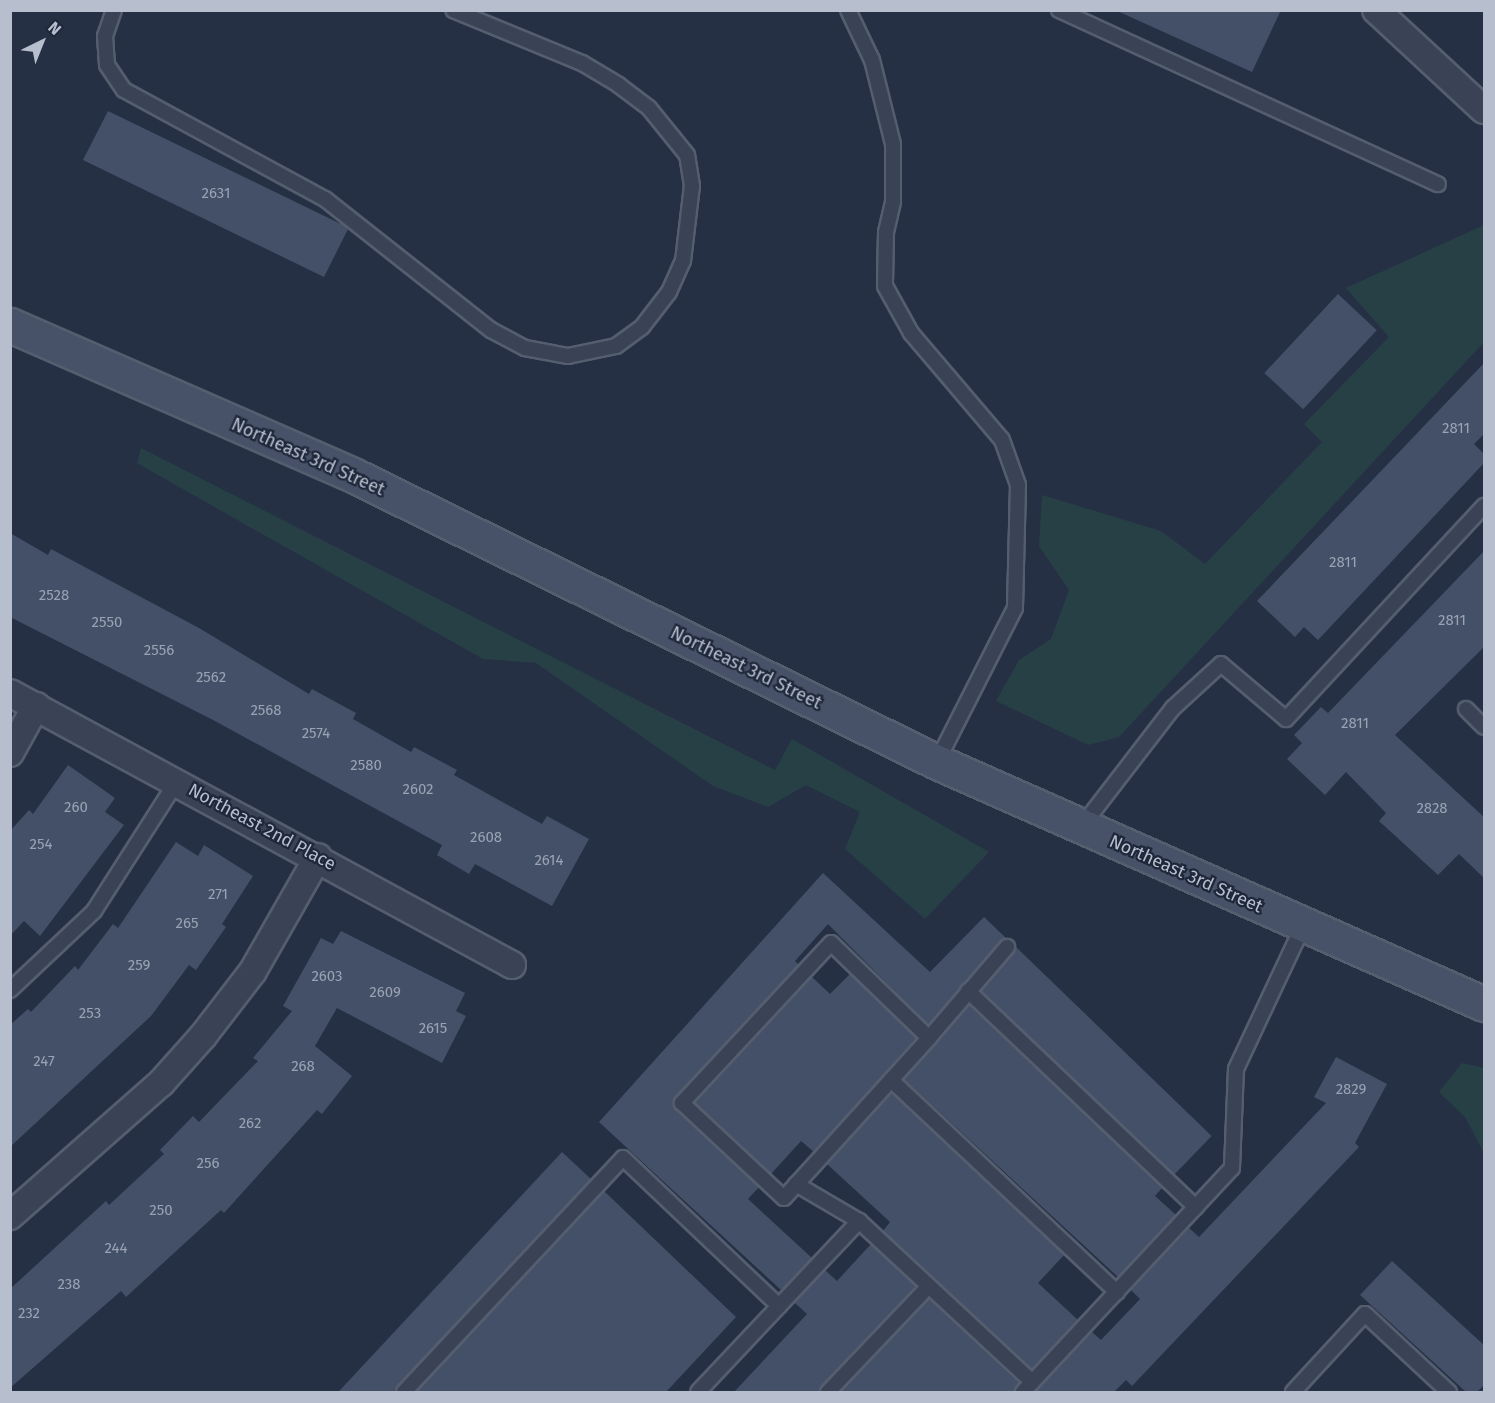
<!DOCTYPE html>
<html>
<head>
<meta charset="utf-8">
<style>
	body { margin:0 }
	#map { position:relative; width:1495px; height:1403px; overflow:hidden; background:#253045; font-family:"Fira Sans",sans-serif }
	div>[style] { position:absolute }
	.green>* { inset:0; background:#274046 }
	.building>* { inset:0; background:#435068; transform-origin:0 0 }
	.roads { filter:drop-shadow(2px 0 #555e6f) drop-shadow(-2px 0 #555e6f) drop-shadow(0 2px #555e6f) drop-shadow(0 -2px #555e6f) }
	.lane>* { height:14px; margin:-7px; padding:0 7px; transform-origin:7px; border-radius:7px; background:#3a4355 }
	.street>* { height:26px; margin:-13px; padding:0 13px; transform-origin:13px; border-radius:13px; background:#3a4355 }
	.secondary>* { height:33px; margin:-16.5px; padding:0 16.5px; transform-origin:16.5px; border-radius:16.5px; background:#475168 }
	span { translate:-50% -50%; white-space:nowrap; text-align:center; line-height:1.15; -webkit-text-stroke:4.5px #1e283a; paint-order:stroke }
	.number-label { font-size:15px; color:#9aa2b4 }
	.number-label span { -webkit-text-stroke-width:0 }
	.street-label { font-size:18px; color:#b7bece }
	.frame { position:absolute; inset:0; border:12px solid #b7bece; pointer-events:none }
	.north { position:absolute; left:12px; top:12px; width:60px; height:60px; -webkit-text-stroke:4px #1e283a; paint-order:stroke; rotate:43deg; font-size:16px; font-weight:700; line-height:24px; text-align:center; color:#b7bece }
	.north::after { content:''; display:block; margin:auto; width:21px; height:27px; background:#b7bece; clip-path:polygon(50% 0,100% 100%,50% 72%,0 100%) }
</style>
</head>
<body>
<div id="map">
	<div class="green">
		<i style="clip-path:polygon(1484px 225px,1484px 342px,1119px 737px,1088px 745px,996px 701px,1019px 660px,1051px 639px,1069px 590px,1039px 546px,1042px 495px,1161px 531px,1205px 564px,1322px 442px,1304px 424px,1389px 337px,1346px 288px)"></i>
		<i style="clip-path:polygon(141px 448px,775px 770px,792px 739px,989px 852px,925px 919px,845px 849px,860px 812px,806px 785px,768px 807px,713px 786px,536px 663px,483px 659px,137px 463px)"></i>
		<i style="clip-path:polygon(1462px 1063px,1484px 1068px,1484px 1153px,1465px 1117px,1439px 1092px)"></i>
	</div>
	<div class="building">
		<i style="clip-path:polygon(1115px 10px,1281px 10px,1252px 72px)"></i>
		<i style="clip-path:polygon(108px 111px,345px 226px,348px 229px,324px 277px,83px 160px)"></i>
		<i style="left:1338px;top:294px;width:53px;height:108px;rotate:43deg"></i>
		<i style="clip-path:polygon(1485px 362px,1485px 433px,1474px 444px,1485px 455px,1485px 462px,1318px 640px,1304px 627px,1295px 637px,1257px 601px)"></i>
		<i style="clip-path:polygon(10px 533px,48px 555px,51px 549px,199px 628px,309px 694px,312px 689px,356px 713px,353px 719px,411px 752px,414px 747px,457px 770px,454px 775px,542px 824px,547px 816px,589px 839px,552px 906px,475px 864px,469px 874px,437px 855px,442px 845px,215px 721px,10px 617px)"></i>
		<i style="clip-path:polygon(1485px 550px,1485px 646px,1395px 735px,1485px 818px,1485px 879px,1459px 854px,1438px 875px,1379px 821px,1386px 813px,1346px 772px,1325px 795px,1287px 759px,1302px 743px,1294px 735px,1321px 707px,1328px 713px)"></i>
		<i style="clip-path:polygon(68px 765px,115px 798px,105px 812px,124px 825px,40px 936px,24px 921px,10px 936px,10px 831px,29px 810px,33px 814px)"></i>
		<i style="clip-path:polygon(176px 842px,198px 856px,204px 845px,253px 876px,222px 924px,226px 927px,196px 970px,189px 965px,151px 1016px,10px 1147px,10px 1025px,28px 1009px,31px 1012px,75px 966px,78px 970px,113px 924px,118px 928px)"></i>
		<i style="clip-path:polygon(823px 873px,930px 972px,984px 917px,1006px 938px,928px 1025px,828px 924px,795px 961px,799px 965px,675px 1097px,676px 1110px,759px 1187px,748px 1199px,812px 1258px,781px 1290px,599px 1122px)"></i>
		<i style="clip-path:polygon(341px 931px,465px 993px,456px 1011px,466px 1016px,442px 1063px,337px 1008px,315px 1046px,352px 1076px,322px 1114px,317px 1110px,224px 1213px,221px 1210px,126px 1297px,121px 1291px,10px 1388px,10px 1289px,106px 1201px,109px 1205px,164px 1154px,160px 1150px,193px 1116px,199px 1122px,258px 1061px,253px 1058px,292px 1011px,283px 1006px,321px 938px,333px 944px)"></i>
		<i style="left:1016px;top:947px;width:272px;height:56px;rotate:44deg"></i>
		<i style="clip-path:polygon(850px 974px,916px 1038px,814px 1152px,801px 1141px,771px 1174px,695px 1103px,812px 977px,830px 994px)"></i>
		<i style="clip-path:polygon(969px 1005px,1162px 1188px,1155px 1196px,1176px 1215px,1118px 1277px,904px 1079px)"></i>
		<i style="clip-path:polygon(1336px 1057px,1387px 1084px,1355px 1143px,1359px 1147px,1132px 1386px,1126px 1380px,1114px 1392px,1035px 1392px,1092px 1332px,1101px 1340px,1140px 1299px,1131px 1290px,1189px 1228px,1199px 1237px,1326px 1103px,1314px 1097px)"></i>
		<i style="clip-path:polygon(891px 1093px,1064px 1255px,1038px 1283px,1078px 1320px,1032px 1369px,883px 1231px,890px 1222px,827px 1164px)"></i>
		<i style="left:562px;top:1152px;width:40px;height:327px;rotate:43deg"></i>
		<i style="clip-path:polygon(604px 1191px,736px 1317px,666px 1392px,416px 1392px)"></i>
		<i style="clip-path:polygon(871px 1244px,916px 1286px,819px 1392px,734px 1392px,807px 1314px,795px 1303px,825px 1270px,837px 1281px)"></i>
		<i style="clip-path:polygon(1392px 1261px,1485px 1346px,1485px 1384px,1477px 1392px,1466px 1392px,1360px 1295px)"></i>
		<i style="clip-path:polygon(929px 1299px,1019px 1383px,1014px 1392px,840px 1392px)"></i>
	</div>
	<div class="roads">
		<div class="lane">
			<i style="left:114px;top:10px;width:28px;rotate:109deg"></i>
			<i style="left:105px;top:36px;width:29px;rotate:86deg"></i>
			<i style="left:107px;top:65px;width:30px;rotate:56deg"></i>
			<i style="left:124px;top:90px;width:229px;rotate:28.5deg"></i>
			<i style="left:325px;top:199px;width:211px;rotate:38.3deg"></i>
			<i style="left:491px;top:330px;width:38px;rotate:28deg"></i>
			<i style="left:525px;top:348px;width:44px;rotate:10.5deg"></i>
			<i style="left:568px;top:356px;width:49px;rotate:-11.8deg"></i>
			<i style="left:616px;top:346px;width:32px;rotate:-36deg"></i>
			<i style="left:642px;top:327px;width:44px;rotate:-52.4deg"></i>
			<i style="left:669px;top:292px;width:34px;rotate:-66deg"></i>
			<i style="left:683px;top:261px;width:76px;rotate:-83.2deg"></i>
			<i style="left:692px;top:186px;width:31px;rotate:-99deg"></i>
			<i style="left:687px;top:155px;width:60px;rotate:-129deg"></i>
			<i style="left:649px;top:108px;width:38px;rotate:-143deg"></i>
			<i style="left:619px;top:85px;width:43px;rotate:-149.3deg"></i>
			<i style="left:582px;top:63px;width:139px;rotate:-157.7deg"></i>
			<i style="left:848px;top:10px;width:55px;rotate:64.4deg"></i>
			<i style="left:872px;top:60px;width:87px;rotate:76deg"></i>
			<i style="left:893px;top:144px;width:58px;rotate:90deg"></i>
			<i style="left:893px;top:202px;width:31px;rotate:103deg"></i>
			<i style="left:886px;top:232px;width:54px;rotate:91.1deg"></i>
			<i style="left:885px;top:286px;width:54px;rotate:61deg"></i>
			<i style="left:911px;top:333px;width:140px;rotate:49.6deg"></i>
			<i style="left:1002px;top:440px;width:48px;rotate:70.4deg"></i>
			<i style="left:1018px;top:485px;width:123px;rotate:91.4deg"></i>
			<i style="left:1015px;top:608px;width:173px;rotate:116.9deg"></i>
			<i style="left:1059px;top:10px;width:417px;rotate:24.7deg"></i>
			<i style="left:1466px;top:709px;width:25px;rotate:45deg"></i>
			<i style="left:1082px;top:826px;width:149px;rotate:-52.4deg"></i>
			<i style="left:1173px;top:708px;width:65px;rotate:-42.5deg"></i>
			<i style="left:1221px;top:664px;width:85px;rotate:40.2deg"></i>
			<i style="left:1286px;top:719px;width:291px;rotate:-47.1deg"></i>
			<i style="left:10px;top:990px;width:115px;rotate:-43.2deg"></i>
			<i style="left:94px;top:911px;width:154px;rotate:-57.4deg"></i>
			<i style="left:968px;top:991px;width:314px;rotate:43.5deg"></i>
			<i style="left:929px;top:1038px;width:136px;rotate:-135.9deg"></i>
			<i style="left:831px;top:943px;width:219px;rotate:133deg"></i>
			<i style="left:682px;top:1103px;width:139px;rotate:43deg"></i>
			<i style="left:784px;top:1198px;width:216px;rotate:-47.8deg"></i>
			<i style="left:929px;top:1038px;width:120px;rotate:-49.4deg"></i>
			<i style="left:891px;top:1080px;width:310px;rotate:43.2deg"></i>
			<i style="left:796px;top:1184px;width:73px;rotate:30.4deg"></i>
			<i style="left:779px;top:1306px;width:117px;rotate:-46.7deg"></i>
			<i style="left:859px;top:1221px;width:236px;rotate:42.9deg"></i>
			<i style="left:404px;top:1392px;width:320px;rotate:-46.9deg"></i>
			<i style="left:623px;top:1158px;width:215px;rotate:43.5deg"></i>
			<i style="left:779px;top:1306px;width:118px;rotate:133.3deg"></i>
			<i style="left:828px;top:1392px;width:146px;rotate:-46.4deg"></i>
			<i style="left:1023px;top:1392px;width:306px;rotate:-47deg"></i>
			<i style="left:1232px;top:1168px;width:99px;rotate:-87.7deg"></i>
			<i style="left:1236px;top:1069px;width:158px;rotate:-64.9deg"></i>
			<i style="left:1293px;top:1392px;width:106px;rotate:-47.3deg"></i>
			<i style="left:1365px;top:1314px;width:115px;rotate:42.9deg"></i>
		</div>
		<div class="street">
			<i style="left:1376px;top:10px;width:147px;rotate:42.8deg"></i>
			<i style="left:10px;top:693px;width:571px;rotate:28.45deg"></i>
			<i style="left:10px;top:753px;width:54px;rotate:-61deg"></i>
			<i style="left:10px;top:1216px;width:201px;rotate:-41.4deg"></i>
			<i style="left:161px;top:1083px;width:63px;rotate:-48.2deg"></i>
			<i style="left:203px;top:1036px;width:82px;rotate:-52.4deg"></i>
			<i style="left:253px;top:971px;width:131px;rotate:-60.3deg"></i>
		</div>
		<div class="secondary">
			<i style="left:10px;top:325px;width:374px;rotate:23.6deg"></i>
			<i style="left:353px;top:475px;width:651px;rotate:26.17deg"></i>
			<i style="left:937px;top:762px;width:598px;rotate:23.87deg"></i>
		</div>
	</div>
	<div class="number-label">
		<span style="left:216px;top:194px">2631</span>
		<span style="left:1456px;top:429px">2811</span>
		<span style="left:1343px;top:563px">2811</span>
		<span style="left:54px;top:596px">2528</span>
		<span style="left:1452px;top:621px">2811</span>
		<span style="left:107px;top:623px">2550</span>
		<span style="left:159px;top:651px">2556</span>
		<span style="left:211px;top:678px">2562</span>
		<span style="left:266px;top:711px">2568</span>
		<span style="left:1355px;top:724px">2811</span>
		<span style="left:316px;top:734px">2574</span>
		<span style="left:366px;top:766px">2580</span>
		<span style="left:418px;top:790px">2602</span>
		<span style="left:76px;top:808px">260</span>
		<span style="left:1432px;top:809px">2828</span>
		<span style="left:486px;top:838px">2608</span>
		<span style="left:41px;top:845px">254</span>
		<span style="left:549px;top:861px">2614</span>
		<span style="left:218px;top:895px">271</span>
		<span style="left:187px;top:924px">265</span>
		<span style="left:139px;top:966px">259</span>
		<span style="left:327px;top:977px">2603</span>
		<span style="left:385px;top:993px">2609</span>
		<span style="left:90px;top:1014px">253</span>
		<span style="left:433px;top:1029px">2615</span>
		<span style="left:44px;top:1062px">247</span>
		<span style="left:303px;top:1067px">268</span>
		<span style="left:1351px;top:1090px">2829</span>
		<span style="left:250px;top:1124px">262</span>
		<span style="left:208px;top:1164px">256</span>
		<span style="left:161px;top:1211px">250</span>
		<span style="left:116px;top:1249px">244</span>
		<span style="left:69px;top:1285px">238</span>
		<span style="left:29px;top:1314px">232</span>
	</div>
	<div class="street-label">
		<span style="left:308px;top:457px;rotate:24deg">Northeast 3rd Street</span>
		<span style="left:746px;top:668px;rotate:26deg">Northeast 3rd Street</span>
		<span style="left:262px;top:827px;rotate:28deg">Northeast 2nd Place</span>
		<span style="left:1186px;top:874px;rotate:24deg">Northeast 3rd Street</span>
	</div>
	<div class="frame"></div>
	<div class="north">N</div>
</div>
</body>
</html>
